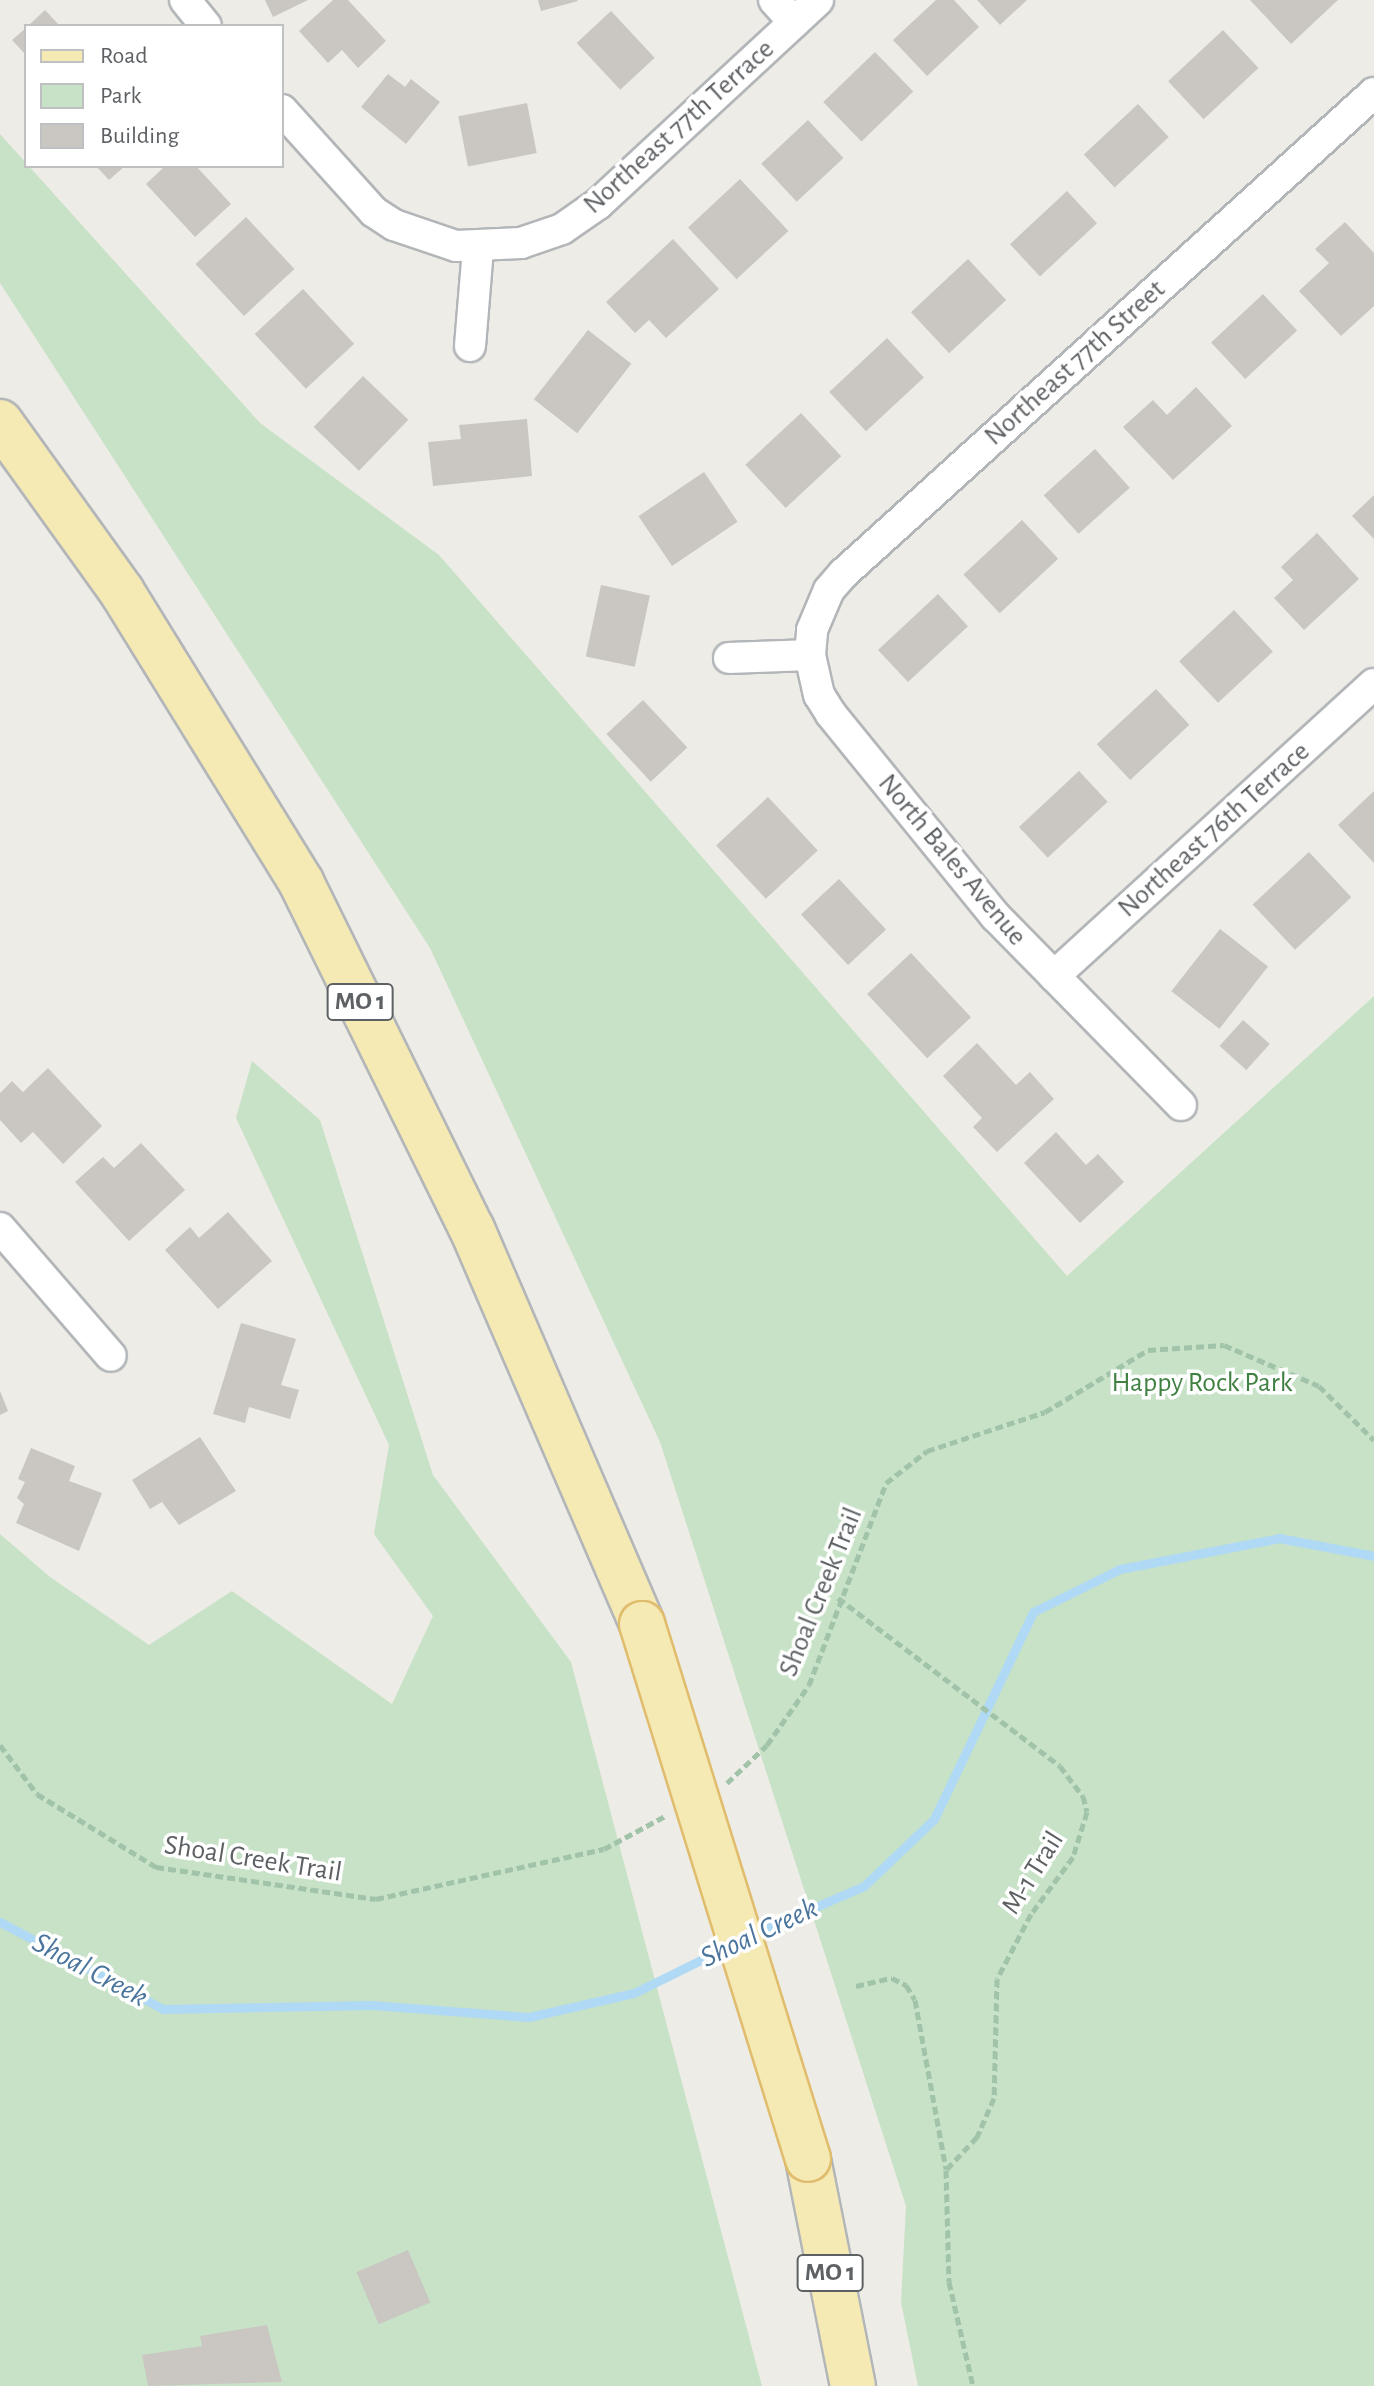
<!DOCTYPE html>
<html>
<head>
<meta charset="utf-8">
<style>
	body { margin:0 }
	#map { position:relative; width:1374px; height:2386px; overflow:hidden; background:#eeece6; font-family:"Alegreya Sans",sans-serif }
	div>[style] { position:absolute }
	.green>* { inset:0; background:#c7e2c6 }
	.stream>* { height:9px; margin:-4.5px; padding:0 4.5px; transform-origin:4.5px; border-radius:4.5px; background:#b0d9f5 }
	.building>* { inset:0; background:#cac7c2; transform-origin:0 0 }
	.path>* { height:5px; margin-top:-2.5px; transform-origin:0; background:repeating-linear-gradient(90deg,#a0c3a9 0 8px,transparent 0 12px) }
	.roads { filter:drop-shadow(2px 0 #b3b6b9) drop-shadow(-2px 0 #b3b6b9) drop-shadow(0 2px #b3b6b9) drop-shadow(0 -2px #b3b6b9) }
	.street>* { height:30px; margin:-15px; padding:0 15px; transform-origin:15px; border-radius:15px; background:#fff }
	.primary>* { height:44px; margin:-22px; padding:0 22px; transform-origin:22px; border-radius:22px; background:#f5e9b4 }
	.bridges { filter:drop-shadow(2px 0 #e0bc6d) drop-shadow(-2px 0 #e0bc6d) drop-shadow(0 2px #e0bc6d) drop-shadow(0 -2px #e0bc6d) }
	.primary-bridge>* { height:44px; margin:-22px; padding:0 22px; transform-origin:22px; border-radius:22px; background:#f5e9b4 }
	span { translate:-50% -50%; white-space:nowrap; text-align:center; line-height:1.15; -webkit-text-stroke:7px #fff; paint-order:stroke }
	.shield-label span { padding:2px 6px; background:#fff; border:2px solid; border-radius:6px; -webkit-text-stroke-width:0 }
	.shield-label { font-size:26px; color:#5e6164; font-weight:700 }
	.street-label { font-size:28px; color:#5e6164 }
	.park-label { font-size:28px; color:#408142 }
	.water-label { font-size:30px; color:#4b759c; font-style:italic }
	.legend { position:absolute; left:24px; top:24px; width:260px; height:144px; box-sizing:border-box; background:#fff; border:2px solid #bfc0c1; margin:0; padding:10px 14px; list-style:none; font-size:24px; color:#5e6164 }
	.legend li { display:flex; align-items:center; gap:16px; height:40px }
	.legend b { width:40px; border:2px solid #bfc0c1 }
</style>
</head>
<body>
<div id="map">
	<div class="green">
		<i style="clip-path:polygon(0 134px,260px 423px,439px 555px,1067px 1276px,1374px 996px,1374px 2386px,918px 2386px,901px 2302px,906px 2206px,660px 1442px,430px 948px,0 283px)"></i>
		<i style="clip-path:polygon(252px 1061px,320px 1120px,433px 1475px,571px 1662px,762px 2386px,0 2386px,0 1534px,50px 1577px,149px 1645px,232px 1591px,392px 1704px,433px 1616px,374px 1534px,389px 1445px,236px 1118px)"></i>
	</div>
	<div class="stream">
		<i style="left:0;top:1922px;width:185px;rotate:28.1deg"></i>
		<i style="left:163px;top:2009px;width:209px;rotate:-1.1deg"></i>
		<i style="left:372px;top:2005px;width:157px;rotate:4.4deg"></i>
		<i style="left:529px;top:2017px;width:108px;rotate:-12.9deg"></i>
		<i style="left:634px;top:1993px;width:106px;rotate:-26.3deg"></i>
		<i style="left:749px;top:1936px;width:125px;rotate:-23.5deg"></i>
		<i style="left:864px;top:1886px;width:97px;rotate:-43.7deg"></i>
		<i style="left:934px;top:1819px;width:229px;rotate:-64.4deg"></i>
		<i style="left:1033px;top:1612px;width:97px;rotate:-26.3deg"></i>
		<i style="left:1120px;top:1569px;width:162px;rotate:-11deg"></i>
		<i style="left:1279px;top:1538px;width:97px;rotate:10.7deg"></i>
	</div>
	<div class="building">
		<i style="clip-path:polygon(265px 0,308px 0,273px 17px)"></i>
		<i style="clip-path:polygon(333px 0,348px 0,386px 41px,358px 68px,342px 50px,328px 63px,299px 31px)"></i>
		<i style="clip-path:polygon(538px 0,577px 0,578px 1px,541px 11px)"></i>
		<i style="clip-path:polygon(936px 0,954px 0,979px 27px,927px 76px,893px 40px)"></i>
		<i style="clip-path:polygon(977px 0,1027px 0,1000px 25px)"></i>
		<i style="clip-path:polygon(1250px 0,1338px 0,1291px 44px)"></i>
		<i style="clip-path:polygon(45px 10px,60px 26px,28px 26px)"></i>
		<i style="left:611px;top:11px;width:64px;height:47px;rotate:47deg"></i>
		<i style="clip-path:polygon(26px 28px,26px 55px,12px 40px)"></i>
		<i style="left:1223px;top:30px;width:52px;height:75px;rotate:47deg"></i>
		<i style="left:875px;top:52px;width:55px;height:72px;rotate:46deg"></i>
		<i style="clip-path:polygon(388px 74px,405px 87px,411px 79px,440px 102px,406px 144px,361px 107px)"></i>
		<i style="left:527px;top:103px;width:51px;height:70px;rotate:79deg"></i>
		<i style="left:1138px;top:104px;width:45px;height:74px;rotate:47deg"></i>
		<i style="left:808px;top:120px;width:52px;height:64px;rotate:47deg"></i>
		<i style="clip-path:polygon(96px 166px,125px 166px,109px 180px)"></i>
		<i style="clip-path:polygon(165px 166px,196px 166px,231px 204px,195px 237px,146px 184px)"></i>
		<i style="left:740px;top:179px;width:71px;height:71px;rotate:47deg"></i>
		<i style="left:1067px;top:191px;width:44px;height:78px;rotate:47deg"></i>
		<i style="left:246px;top:217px;width:71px;height:69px;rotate:47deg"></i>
		<i style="clip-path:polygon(1345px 222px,1374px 253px,1374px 306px,1341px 336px,1299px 291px,1329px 263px,1315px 249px)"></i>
		<i style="clip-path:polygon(673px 239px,719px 289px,666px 338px,649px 320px,635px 333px,606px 302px)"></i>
		<i style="left:968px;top:259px;width:56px;height:78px;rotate:47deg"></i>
		<i style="left:303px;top:289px;width:75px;height:66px;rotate:47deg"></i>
		<i style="left:1263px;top:294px;width:50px;height:71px;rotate:47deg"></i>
		<i style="left:588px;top:330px;width:55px;height:88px;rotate:38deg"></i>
		<i style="left:887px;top:338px;width:54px;height:79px;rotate:47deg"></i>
		<i style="left:363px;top:376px;width:63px;height:71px;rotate:44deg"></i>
		<i style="clip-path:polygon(1196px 387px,1232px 426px,1173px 480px,1123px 427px,1153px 400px,1167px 415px)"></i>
		<i style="left:801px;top:413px;width:59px;height:76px;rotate:47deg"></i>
		<i style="clip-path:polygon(527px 419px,532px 476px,433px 486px,428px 442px,461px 439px,459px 425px)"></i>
		<i style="left:1095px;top:449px;width:52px;height:69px;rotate:48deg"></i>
		<i style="left:704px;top:472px;width:60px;height:79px;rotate:56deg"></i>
		<i style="clip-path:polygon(1374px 495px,1374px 539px,1352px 516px)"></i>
		<i style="left:1022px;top:520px;width:53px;height:80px;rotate:47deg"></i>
		<i style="clip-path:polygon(1317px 533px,1359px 579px,1304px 630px,1274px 598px,1293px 580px,1281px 567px)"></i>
		<i style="left:601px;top:585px;width:50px;height:73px;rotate:12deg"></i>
		<i style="left:938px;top:594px;width:44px;height:82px;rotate:47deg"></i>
		<i style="left:1234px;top:610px;width:57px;height:75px;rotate:47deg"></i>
		<i style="left:1156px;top:689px;width:49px;height:81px;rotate:47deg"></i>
		<i style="left:643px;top:700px;width:65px;height:50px;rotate:47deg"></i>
		<i style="left:1079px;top:771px;width:42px;height:82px;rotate:47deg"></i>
		<i style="clip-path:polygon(1374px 791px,1374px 863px,1338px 825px)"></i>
		<i style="left:768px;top:797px;width:73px;height:71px;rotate:47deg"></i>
		<i style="left:1309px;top:852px;width:62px;height:77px;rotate:47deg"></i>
		<i style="left:839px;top:879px;width:69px;height:52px;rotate:47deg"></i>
		<i style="left:1220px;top:929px;width:61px;height:79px;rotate:38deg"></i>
		<i style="left:911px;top:953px;width:88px;height:60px;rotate:47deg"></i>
		<i style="left:1243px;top:1020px;width:36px;height:35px;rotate:42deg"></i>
		<i style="clip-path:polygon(977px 1043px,1016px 1085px,1030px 1072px,1054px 1099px,997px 1152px,973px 1127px,982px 1118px,943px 1076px)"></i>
		<i style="clip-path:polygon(48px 1068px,102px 1126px,63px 1164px,33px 1132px,21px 1143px,0 1120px,0 1093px,12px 1081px,23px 1092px)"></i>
		<i style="clip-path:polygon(1056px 1132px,1086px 1165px,1098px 1154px,1124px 1182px,1080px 1223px,1024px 1163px)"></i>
		<i style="clip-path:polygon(141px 1143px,185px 1190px,129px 1241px,75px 1182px,103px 1157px,114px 1168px)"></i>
		<i style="clip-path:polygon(228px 1212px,272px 1261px,218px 1309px,165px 1250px,190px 1227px,199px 1238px)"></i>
		<i style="clip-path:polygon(241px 1323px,296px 1339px,281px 1385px,299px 1390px,290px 1419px,249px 1407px,245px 1423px,213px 1414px)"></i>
		<i style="clip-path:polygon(0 1391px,8px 1411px,0 1415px)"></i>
		<i style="clip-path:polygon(200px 1437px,236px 1491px,179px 1525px,162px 1502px,150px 1509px,132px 1480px)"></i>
		<i style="clip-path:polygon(31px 1448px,75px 1466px,69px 1481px,102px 1493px,79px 1551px,16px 1523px,24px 1504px,17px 1498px,25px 1482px,18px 1479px)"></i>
		<i style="left:408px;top:2250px;width:57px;height:56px;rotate:67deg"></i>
		<i style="clip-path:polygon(267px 2325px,282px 2382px,148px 2386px,142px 2355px,202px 2346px,200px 2336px)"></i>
	</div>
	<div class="path">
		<i style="left:838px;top:1598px;width:278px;rotate:37.1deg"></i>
		<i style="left:1060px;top:1766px;width:38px;rotate:53deg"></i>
		<i style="left:1083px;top:1796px;width:16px;rotate:76deg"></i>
		<i style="left:1087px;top:1812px;width:47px;rotate:107.3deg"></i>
		<i style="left:1073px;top:1857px;width:71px;rotate:126.4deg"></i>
		<i style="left:1031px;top:1914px;width:73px;rotate:117.6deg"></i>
		<i style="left:997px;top:1979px;width:119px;rotate:91.4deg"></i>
		<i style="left:994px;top:2098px;width:43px;rotate:113.6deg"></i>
		<i style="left:977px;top:2137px;width:45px;rotate:133.2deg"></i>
		<i style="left:946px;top:2170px;width:112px;rotate:88.5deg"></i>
		<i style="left:949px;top:2282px;width:107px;rotate:77deg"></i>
		<i style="left:0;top:1745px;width:61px;rotate:52.9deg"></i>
		<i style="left:37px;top:1794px;width:140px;rotate:31.5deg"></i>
		<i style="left:156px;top:1867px;width:222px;rotate:8.3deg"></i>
		<i style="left:376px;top:1899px;width:233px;rotate:-12.4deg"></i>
		<i style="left:604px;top:1849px;width:69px;rotate:-28.4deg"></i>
		<i style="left:727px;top:1783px;width:55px;rotate:-43.5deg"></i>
		<i style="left:767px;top:1745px;width:73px;rotate:-55deg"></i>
		<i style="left:809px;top:1685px;width:216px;rotate:-69.1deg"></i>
		<i style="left:886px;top:1483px;width:52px;rotate:-38deg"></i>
		<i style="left:927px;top:1451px;width:124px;rotate:-18.3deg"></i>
		<i style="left:1045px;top:1412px;width:120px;rotate:-31deg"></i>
		<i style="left:1148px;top:1350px;width:76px;rotate:-3.8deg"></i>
		<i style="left:1224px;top:1345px;width:103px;rotate:23.3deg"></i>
		<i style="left:1319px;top:1386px;width:77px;rotate:44.5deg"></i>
		<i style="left:856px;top:1986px;width:37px;rotate:-13deg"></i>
		<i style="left:892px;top:1978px;width:16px;rotate:27deg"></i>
		<i style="left:906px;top:1985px;width:17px;rotate:59deg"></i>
		<i style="left:915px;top:2000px;width:172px;rotate:79.6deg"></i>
	</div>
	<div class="roads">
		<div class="street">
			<i style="left:185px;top:0;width:33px;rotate:51deg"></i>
			<i style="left:774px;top:0;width:30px;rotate:48deg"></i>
			<i style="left:282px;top:110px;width:137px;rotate:48deg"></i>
			<i style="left:374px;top:212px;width:24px;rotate:33deg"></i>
			<i style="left:394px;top:225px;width:65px;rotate:18.7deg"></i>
			<i style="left:456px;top:246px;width:65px;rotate:-2.6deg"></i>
			<i style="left:521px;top:243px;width:43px;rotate:-18.9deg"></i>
			<i style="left:562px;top:229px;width:44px;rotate:-34.8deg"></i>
			<i style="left:598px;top:204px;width:300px;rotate:-42.8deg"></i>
			<i style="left:470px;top:346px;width:98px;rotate:-85.3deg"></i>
			<i style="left:729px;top:658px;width:81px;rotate:-2.1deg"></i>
			<i style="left:1054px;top:976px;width:433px;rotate:-42.4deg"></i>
			<i style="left:1181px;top:1105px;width:264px;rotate:-134.5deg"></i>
			<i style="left:996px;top:917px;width:262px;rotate:-129.1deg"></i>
			<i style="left:831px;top:714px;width:22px;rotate:-122deg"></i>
			<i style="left:819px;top:695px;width:41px;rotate:-102.7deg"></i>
			<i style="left:810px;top:655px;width:25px;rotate:-85deg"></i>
			<i style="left:812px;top:630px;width:43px;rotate:-67deg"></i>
			<i style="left:829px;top:590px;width:23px;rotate:-49deg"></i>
			<i style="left:844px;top:573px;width:715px;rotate:-42.17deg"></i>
			<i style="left:0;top:1228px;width:169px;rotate:49.1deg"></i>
		</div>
		<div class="primary">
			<i style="left:0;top:422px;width:209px;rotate:54.3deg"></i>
			<i style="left:122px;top:592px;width:341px;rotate:58.3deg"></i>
			<i style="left:301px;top:882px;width:387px;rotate:63.8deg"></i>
			<i style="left:472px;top:1229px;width:430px;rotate:66.7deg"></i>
			<i style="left:808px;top:2159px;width:231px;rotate:78.8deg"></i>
		</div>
	</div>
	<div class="bridges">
		<div class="primary-bridge">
			<i style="left:642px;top:1624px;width:560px;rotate:72.76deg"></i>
		</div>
	</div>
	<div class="shield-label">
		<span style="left:360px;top:1002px">MO 1</span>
		<span style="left:830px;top:2273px">MO 1</span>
	</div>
	<div class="street-label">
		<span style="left:679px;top:127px;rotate:-42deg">Northeast 77th Terrace</span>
		<span style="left:1075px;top:363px;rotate:-42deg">Northeast 77th Street</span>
		<span style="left:1214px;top:830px;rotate:-42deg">Northeast 76th Terrace</span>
		<span style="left:952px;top:860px;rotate:50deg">North Bales Avenue</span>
		<span style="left:821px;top:1592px;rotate:-68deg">Shoal Creek Trail</span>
		<span style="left:253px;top:1859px;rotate:9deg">Shoal Creek Trail</span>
		<span style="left:1033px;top:1873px;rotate:-58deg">M-1 Trail</span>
	</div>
	<div class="park-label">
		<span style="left:1202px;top:1383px">Happy Rock Park</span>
	</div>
	<div class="water-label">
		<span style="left:759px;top:1933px;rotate:-25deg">Shoal Creek</span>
		<span style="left:90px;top:1970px;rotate:28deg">Shoal Creek</span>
	</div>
	<ul class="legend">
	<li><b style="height:10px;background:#f5e9b4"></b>Road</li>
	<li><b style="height:22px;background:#c7e2c6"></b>Park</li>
	<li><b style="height:22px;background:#cac7c2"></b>Building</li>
	</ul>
</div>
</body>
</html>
